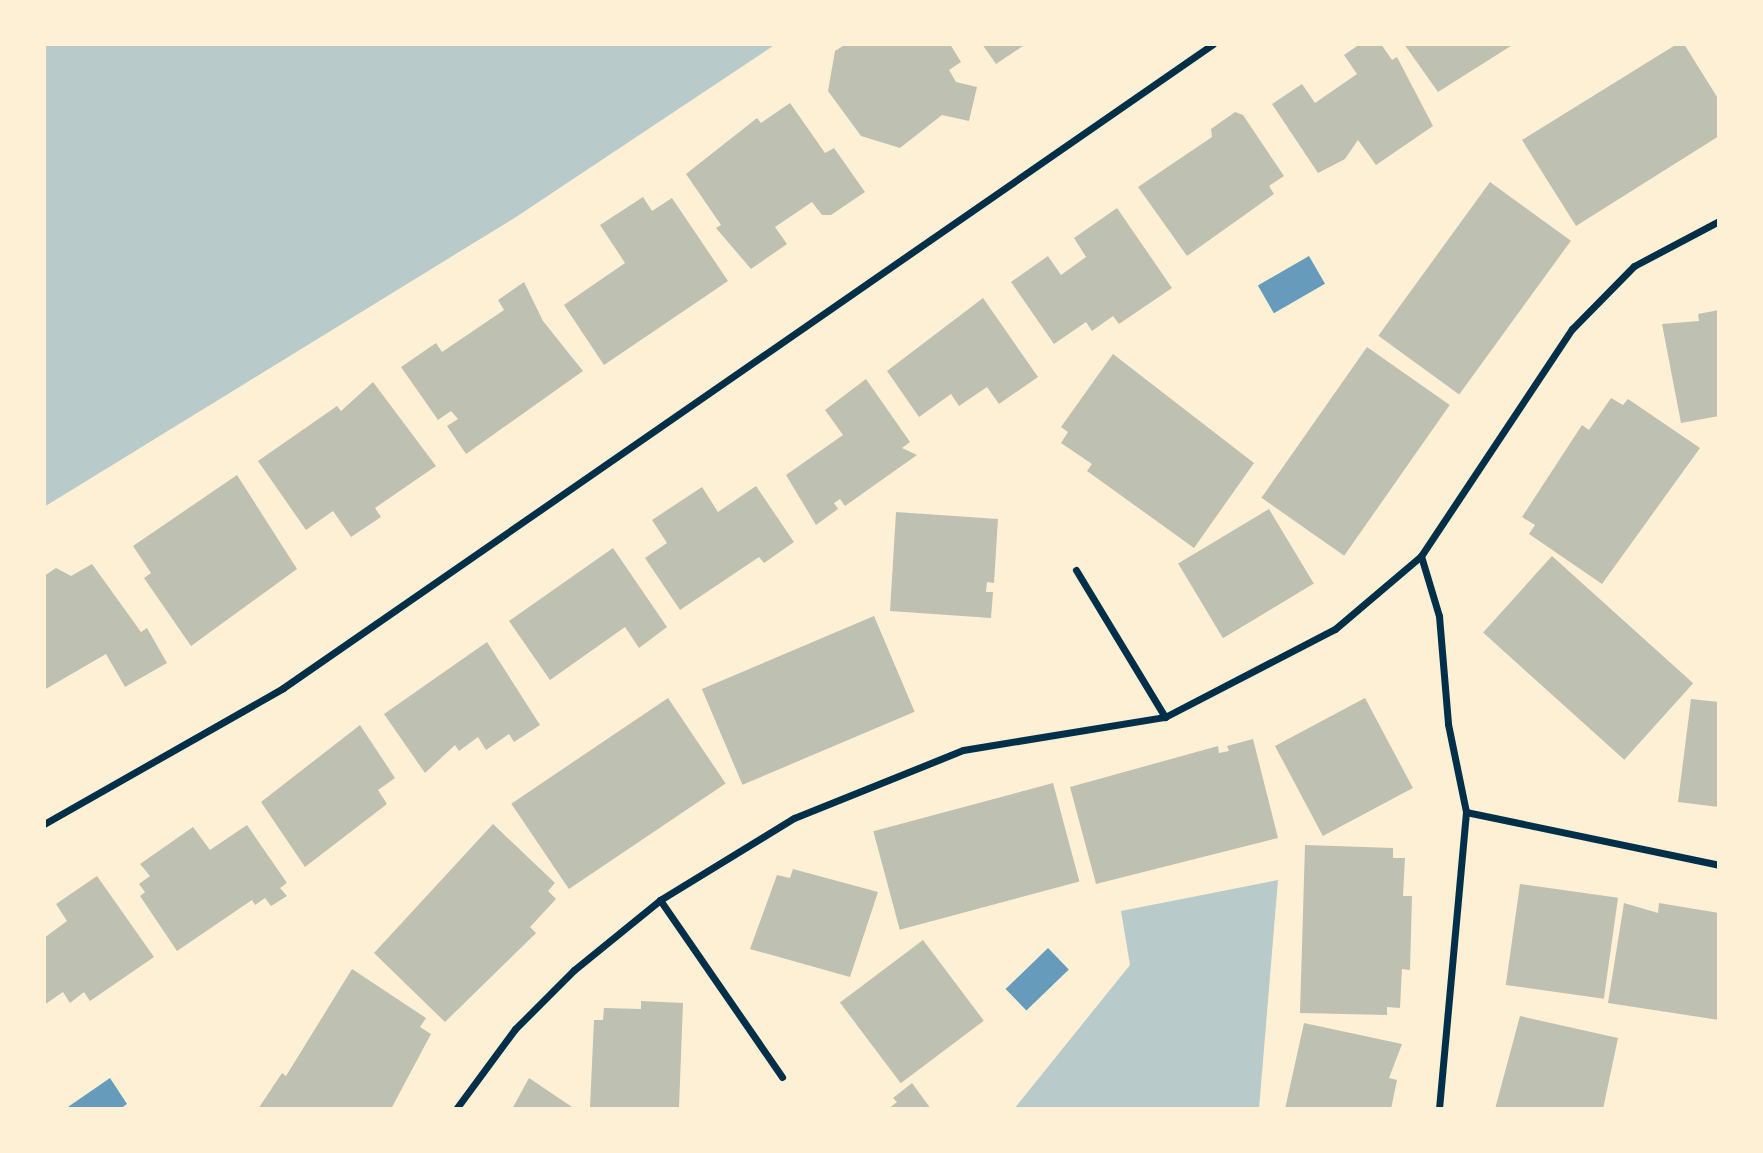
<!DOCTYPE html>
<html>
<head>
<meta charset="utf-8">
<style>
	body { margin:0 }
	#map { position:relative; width:1763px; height:1153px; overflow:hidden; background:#fdf0d5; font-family:"Source Sans 3",sans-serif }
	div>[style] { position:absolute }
	.green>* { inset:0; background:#b9caca }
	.water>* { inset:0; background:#669bbc; transform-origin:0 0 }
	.building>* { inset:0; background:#bec0b2; transform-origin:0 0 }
	.minor>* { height:7px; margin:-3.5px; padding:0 3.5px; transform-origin:3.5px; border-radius:3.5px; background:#003049 }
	span { translate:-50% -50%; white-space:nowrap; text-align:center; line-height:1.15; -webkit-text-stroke:7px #fdf0d5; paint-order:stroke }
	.frame { position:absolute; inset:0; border:46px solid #fdf0d5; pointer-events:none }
</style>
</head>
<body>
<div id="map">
	<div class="green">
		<i style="clip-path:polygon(44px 44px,776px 44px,516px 217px,44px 507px)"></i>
		<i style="clip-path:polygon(1278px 880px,1259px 1109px,1014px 1109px,1130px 965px,1121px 911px)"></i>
	</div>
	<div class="water">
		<i style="left:1309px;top:256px;width:32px;height:59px;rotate:60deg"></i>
		<i style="left:1048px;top:948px;width:30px;height:59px;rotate:46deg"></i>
		<i style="clip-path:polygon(110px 1078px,127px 1104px,120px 1109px,65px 1109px)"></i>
	</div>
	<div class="building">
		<i style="clip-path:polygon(846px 44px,950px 44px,961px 62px,949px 70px,956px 82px,977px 87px,969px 121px,942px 115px,900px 148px,861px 136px,828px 91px,835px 51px)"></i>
		<i style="clip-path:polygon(982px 44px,1026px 44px,996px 64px)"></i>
		<i style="clip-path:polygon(1360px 44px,1381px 44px,1392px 60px,1397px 57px,1433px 126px,1376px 165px,1358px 140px,1345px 159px,1318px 173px,1272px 104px,1302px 84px,1315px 103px,1357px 74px,1344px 55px)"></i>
		<i style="clip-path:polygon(1404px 44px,1514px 44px,1438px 92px)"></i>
		<i style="clip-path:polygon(1677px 44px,1684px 44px,1719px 100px,1719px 136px,1576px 226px,1522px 140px)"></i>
		<i style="clip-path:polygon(790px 103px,825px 153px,834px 148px,865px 192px,831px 215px,822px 215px,812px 202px,775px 227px,787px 244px,751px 269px,716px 228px,721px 225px,686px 174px,757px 118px,761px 123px)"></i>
		<i style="clip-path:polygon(1235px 112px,1243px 115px,1284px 176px,1269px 186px,1274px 194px,1187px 256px,1138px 187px,1212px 137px,1211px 129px)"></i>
		<i style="left:1490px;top:182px;width:100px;height:190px;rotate:36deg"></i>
		<i style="clip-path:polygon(643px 197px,652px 211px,672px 198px,728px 281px,604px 365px,564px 305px,625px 263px,600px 225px)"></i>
		<i style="clip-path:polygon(1117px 208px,1172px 288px,1119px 324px,1113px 316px,1092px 331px,1086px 322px,1054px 344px,1011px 282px,1048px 256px,1061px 275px,1086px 257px,1074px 238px)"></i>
		<i style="clip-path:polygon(524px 282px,543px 321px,583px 371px,466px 454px,447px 426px,458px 419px,451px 411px,438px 420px,401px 367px,436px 343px,442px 352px,504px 310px,498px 300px)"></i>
		<i style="clip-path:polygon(983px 298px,1038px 377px,999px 404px,987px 387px,959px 406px,951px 394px,919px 417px,887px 371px)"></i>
		<i style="clip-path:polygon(1719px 310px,1719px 416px,1681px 423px,1662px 324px,1699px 321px,1698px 314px)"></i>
		<i style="left:1367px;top:347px;width:101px;height:184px;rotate:35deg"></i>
		<i style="clip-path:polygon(1113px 354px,1254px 463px,1194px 548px,1087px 471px,1092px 464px,1061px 443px,1068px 432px,1061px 427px)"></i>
		<i style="clip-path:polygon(866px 379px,910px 442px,902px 448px,917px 455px,845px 506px,840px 499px,834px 503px,838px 509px,816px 525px,786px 475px,843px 435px,825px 410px)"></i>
		<i style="clip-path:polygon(373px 382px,436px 466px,375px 508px,381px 517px,351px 537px,333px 511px,306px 530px,258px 461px,337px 406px,341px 411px)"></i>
		<i style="clip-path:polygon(1611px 398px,1623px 405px,1628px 399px,1700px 448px,1602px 584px,1529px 534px,1535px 525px,1522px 517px,1582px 425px,1589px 430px)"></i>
		<i style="clip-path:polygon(237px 475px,297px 569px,191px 646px,144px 578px,151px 573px,133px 546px)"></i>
		<i style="clip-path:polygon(756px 486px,794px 542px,764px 563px,759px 557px,680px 610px,645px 558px,667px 543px,652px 520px,702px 487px,718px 512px)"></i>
		<i style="left:1269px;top:509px;width:87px;height:106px;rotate:59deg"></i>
		<i style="clip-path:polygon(896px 512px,998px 519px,994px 583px,987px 582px,986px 592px,993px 592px,991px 618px,890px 611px)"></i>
		<i style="clip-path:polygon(613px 548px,667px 627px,639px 648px,625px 627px,550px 680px,509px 621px)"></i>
		<i style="left:1552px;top:556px;width:190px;height:103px;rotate:42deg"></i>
		<i style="clip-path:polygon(92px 564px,141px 632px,147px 628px,167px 663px,125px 687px,106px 654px,44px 690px,44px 576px,56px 568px,71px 576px)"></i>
		<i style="left:874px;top:616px;width:104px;height:187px;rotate:67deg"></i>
		<i style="clip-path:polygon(487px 642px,540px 725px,514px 742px,509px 734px,486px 750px,478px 737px,459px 751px,455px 745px,425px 773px,384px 714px)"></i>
		<i style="left:668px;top:698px;width:103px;height:189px;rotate:56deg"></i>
		<i style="left:1365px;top:698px;width:102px;height:102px;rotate:62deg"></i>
		<i style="clip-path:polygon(1691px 699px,1719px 702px,1719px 807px,1678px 802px)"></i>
		<i style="clip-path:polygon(360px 725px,395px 778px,378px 790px,387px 804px,305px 867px,261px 802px)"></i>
		<i style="clip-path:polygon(1253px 739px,1278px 838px,1096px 884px,1070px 787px,1218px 746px,1219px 753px,1229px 751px,1227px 746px)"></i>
		<i style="left:1053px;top:783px;width:102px;height:186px;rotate:75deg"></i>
		<i style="clip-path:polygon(493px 824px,555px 883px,548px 891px,556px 899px,530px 927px,536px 933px,445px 1022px,374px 953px)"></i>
		<i style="clip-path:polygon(247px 825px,287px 883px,280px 888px,287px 896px,271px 906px,265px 898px,255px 905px,252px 900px,177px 951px,140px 896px,145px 892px,139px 884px,150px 876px,140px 864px,193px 827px,210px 850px)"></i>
		<i style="clip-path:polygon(1305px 845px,1393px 848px,1393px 858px,1405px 858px,1403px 896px,1412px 896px,1410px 970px,1402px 969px,1400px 1008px,1387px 1007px,1387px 1015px,1300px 1013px)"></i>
		<i style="clip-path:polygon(793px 869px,878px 892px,850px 977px,750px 949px,777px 875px,790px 878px)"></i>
		<i style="clip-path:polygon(97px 876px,154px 957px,90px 1001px,84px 992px,70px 1003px,63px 992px,44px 1005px,44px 938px,67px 921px,56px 904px)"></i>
		<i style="left:1520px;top:884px;width:99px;height:102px;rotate:8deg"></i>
		<i style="clip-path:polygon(1624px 903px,1658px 913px,1659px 903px,1719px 913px,1719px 1020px,1608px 1003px)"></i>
		<i style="left:923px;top:940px;width:101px;height:104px;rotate:53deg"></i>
		<i style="clip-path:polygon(352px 969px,426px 1018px,420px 1027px,431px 1034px,391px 1109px,258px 1109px,282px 1073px,286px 1076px)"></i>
		<i style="clip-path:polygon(641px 1001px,683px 1003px,679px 1108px,590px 1107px,594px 1020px,603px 1020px,604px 1008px,641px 1009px)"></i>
		<i style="clip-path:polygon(1520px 1016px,1618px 1038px,1603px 1109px,1495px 1109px)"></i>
		<i style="clip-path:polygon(1304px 1023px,1402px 1044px,1389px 1078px,1397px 1080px,1391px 1109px,1285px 1109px)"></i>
		<i style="clip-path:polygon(529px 1078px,575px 1109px,512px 1109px)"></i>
		<i style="clip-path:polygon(912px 1083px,931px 1109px,888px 1109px,897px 1102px,893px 1098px)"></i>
	</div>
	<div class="minor">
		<i style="left:1421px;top:556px;width:63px;rotate:73.3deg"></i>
		<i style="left:1439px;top:616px;width:108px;rotate:85.2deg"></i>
		<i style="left:1448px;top:724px;width:90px;rotate:78.4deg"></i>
		<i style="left:1466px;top:812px;width:298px;rotate:95.2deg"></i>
		<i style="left:1076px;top:570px;width:172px;rotate:58.8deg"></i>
		<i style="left:1466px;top:812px;width:258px;rotate:11.8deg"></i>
		<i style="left:44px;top:824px;width:275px;rotate:-29.6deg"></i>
		<i style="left:283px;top:688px;width:1131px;rotate:-34.7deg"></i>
		<i style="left:660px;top:900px;width:215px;rotate:55.4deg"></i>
		<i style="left:456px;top:1109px;width:99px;rotate:-53.6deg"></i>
		<i style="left:515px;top:1029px;width:83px;rotate:-45deg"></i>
		<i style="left:574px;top:970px;width:111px;rotate:-39.1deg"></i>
		<i style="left:660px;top:900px;width:157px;rotate:-31.5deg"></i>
		<i style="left:794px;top:818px;width:182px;rotate:-21.9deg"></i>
		<i style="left:963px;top:750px;width:205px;rotate:-9.3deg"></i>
		<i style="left:1165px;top:717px;width:191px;rotate:-27.4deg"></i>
		<i style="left:1335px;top:629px;width:113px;rotate:-40.3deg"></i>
		<i style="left:1421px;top:556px;width:273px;rotate:-56.4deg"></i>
		<i style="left:1572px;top:329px;width:88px;rotate:-45.5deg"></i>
		<i style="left:1634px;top:266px;width:96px;rotate:-27.9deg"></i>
	</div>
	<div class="frame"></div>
</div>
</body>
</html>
